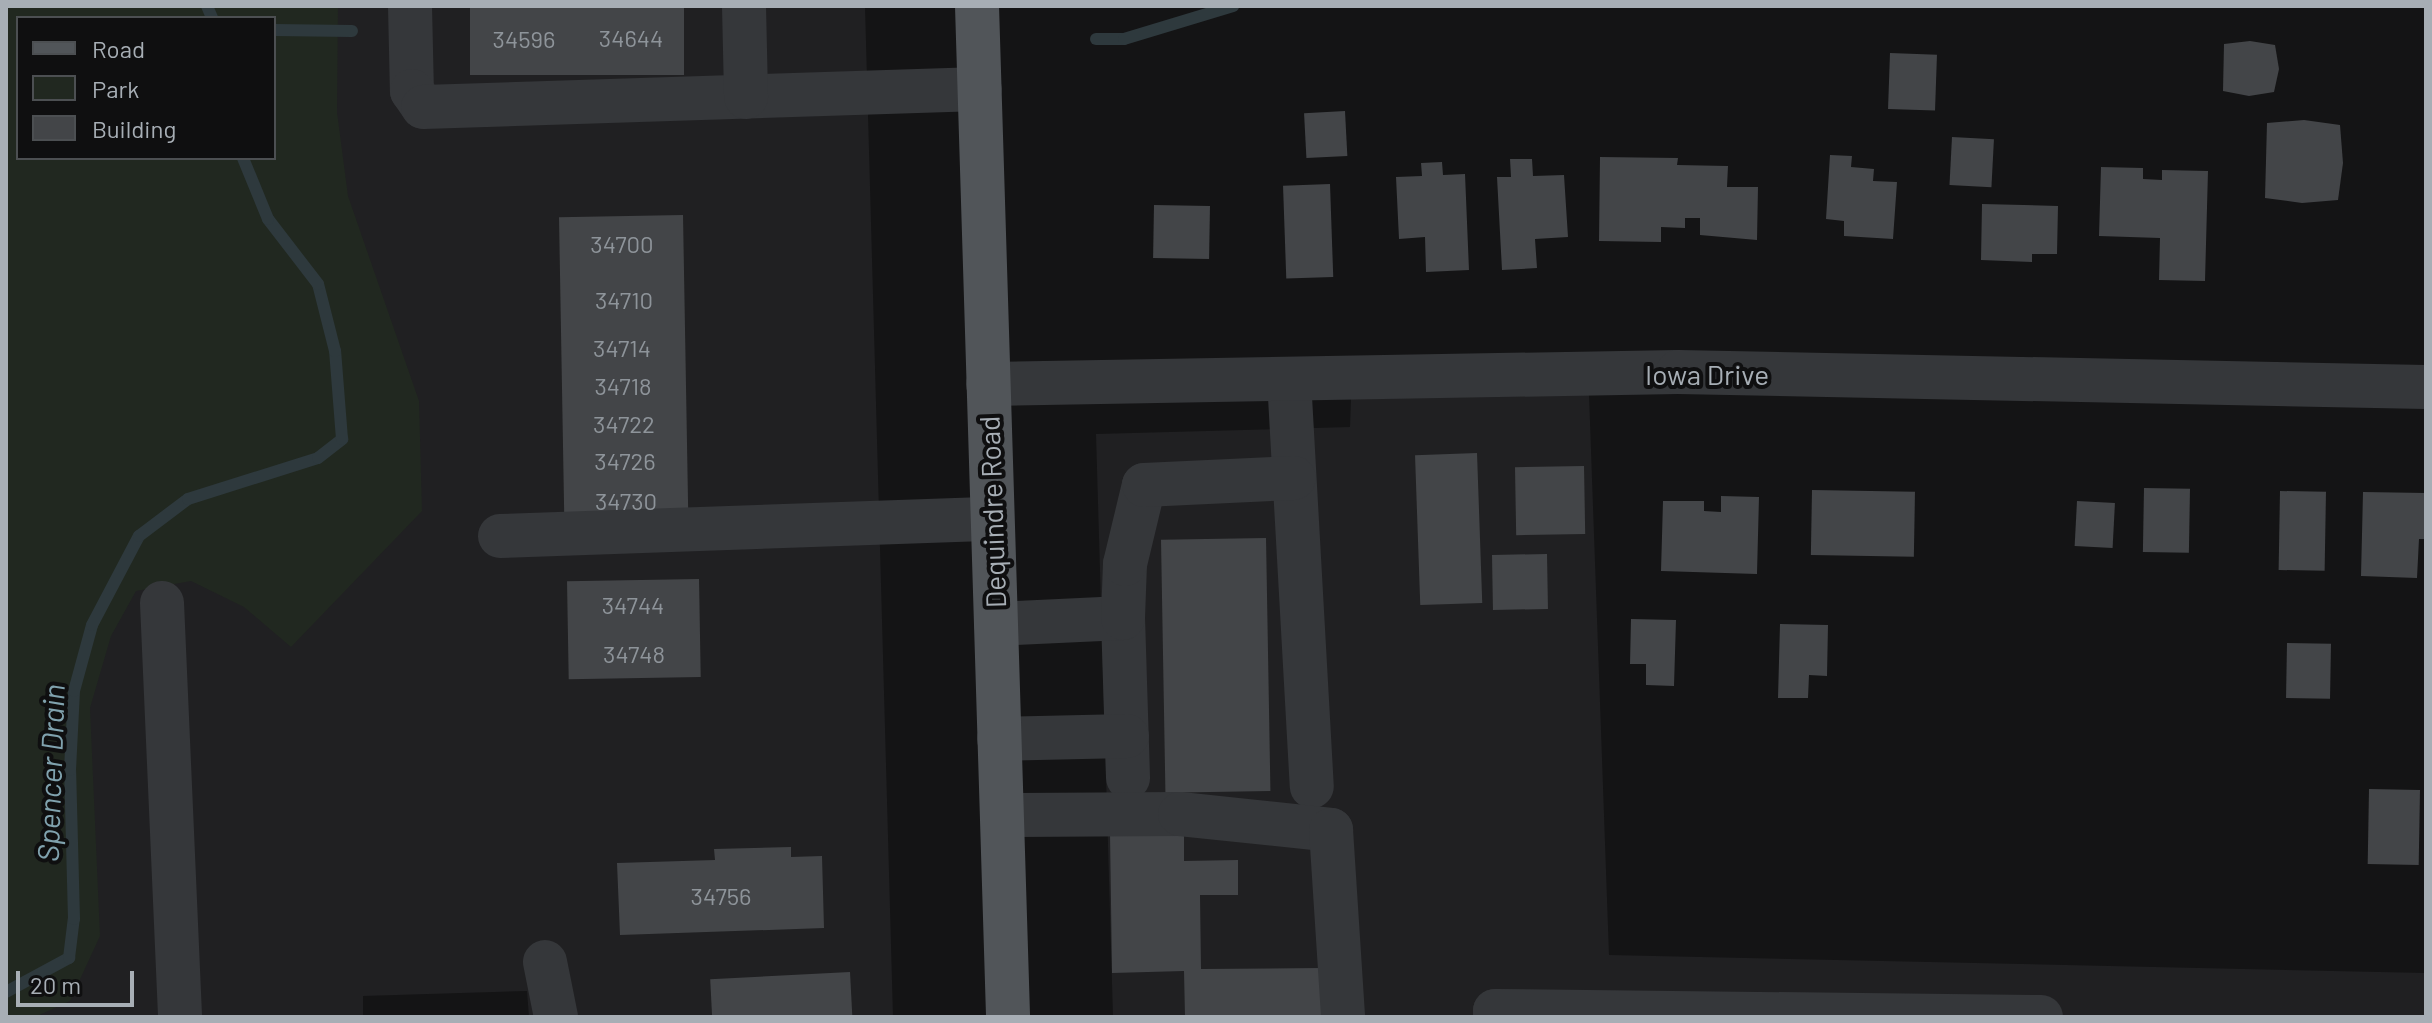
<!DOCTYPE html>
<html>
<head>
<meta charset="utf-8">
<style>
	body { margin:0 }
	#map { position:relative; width:2432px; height:1023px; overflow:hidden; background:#141415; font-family:Barlow,sans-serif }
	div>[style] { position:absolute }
	.built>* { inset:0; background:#202022 }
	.green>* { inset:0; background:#212820 }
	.stream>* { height:12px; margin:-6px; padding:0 6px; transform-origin:6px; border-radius:6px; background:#2e393d }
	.building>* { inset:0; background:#434548; transform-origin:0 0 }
	.minor>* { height:44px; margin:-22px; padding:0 22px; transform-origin:22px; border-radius:22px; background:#35373a }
	.major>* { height:44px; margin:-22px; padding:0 22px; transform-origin:22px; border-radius:22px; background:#515559 }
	span { translate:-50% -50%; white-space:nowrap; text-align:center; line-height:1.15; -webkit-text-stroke:8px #0f0f10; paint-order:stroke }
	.number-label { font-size:24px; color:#8e949a }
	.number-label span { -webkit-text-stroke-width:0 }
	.street-label { font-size:28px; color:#a7aeb5 }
	.water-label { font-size:30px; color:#80a2ae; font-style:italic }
	.frame { position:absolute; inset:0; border:8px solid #a7aeb5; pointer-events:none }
	.legend { position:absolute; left:16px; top:16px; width:260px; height:144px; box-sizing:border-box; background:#0f0f10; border:2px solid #4c4f52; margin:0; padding:10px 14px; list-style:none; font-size:24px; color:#a7aeb5 }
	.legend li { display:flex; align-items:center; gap:16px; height:40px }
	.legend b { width:40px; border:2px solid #4c4f52 }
	.scale { position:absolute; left:16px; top:971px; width:118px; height:36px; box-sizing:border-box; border:4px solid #a7aeb5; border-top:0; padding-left:10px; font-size:24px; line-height:28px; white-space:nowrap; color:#a7aeb5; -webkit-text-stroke:6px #0f0f10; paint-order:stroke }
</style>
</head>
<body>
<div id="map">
	<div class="built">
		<i style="clip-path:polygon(311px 6px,865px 6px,893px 1017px,529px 1017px,527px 991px,363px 996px,363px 1017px,6px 1017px,6px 545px,335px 542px)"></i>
		<i style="clip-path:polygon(1589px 394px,1609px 955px,2426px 973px,2426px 1017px,1113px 1017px,1096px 434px,1350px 427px,1351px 399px)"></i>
	</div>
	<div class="green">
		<i style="clip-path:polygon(evenodd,6px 6px,338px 6px,337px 112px,348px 196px,419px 401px,422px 511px,291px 647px,244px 607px,191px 581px,136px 591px,111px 636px,90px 708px,100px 936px,70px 1001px,35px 1017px,6px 1017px,6px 6px,18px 18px,274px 18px,274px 158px,18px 158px,18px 18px)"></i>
	</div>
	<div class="stream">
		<i style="left:207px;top:6px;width:13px;rotate:67deg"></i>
		<i style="left:274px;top:30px;width:78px;rotate:0.7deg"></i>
		<i style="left:1096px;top:39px;width:28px"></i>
		<i style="left:1124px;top:39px;width:114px;rotate:-16.8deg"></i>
		<i style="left:6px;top:992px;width:72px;rotate:-28.4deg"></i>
		<i style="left:69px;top:958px;width:39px;rotate:-83deg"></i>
		<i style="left:74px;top:919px;width:149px;rotate:-91.5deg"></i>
		<i style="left:70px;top:770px;width:79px;rotate:-87.1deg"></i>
		<i style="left:74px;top:691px;width:68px;rotate:-74.7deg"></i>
		<i style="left:92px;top:625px;width:101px;rotate:-62.2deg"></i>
		<i style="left:139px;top:536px;width:61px;rotate:-37.1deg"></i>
		<i style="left:188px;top:499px;width:136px;rotate:-17.5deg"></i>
		<i style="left:318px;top:458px;width:31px;rotate:-38deg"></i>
		<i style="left:342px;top:439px;width:88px;rotate:-94.5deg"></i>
		<i style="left:335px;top:351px;width:69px;rotate:-104.2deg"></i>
		<i style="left:318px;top:284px;width:82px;rotate:-127.6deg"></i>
		<i style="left:268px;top:219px;width:66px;rotate:-112.3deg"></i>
	</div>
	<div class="building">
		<i style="left:470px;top:6px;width:214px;height:69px"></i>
		<i style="clip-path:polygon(2250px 41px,2275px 45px,2279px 69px,2274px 92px,2249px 96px,2223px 91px,2224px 44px)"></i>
		<i style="left:1890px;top:53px;width:47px;height:56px;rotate:2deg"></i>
		<i style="left:1345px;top:111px;width:45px;height:41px;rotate:87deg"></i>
		<i style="clip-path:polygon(2304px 120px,2340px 125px,2343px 163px,2338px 200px,2302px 203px,2265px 198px,2267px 123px)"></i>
		<i style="left:1952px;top:137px;width:42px;height:48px;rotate:3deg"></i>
		<i style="clip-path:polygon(1830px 155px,1852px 156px,1851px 167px,1874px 169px,1873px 181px,1897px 182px,1893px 239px,1844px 236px,1844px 221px,1826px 219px)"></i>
		<i style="clip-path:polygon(1600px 157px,1678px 158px,1677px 165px,1728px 166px,1727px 187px,1758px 187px,1757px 240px,1700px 235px,1700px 218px,1685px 218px,1685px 228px,1661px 227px,1661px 242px,1599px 241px)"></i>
		<i style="clip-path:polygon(1510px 159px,1532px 159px,1533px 176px,1564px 175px,1568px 237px,1535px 239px,1537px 268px,1502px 270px,1497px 177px,1511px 177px)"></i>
		<i style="clip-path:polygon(1442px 162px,1443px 175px,1465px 174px,1469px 270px,1426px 272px,1425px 237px,1399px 239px,1396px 177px,1422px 176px,1421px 163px)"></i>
		<i style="clip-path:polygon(2101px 167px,2143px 168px,2143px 179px,2162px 180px,2162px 170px,2208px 171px,2205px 281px,2159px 280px,2160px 238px,2099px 236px)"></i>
		<i style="left:1330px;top:184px;width:93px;height:47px;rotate:88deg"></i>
		<i style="clip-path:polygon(1982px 204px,2058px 206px,2057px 254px,2032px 254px,2032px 262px,1981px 260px)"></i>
		<i style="left:1154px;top:205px;width:56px;height:53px;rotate:1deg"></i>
		<i style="left:683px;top:215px;width:305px;height:124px;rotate:89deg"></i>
		<i style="left:1477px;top:453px;width:150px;height:62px;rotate:88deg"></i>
		<i style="left:1584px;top:466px;width:68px;height:69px;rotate:89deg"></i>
		<i style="left:2144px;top:488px;width:46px;height:64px;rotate:1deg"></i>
		<i style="left:1812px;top:490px;width:103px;height:65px;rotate:1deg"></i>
		<i style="left:2280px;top:491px;width:46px;height:79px;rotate:1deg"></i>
		<i style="clip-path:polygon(2363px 492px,2426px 493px,2426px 539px,2419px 539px,2417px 578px,2361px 576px)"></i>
		<i style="clip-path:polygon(1721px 496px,1759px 497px,1757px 574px,1661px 571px,1663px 501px,1704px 501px,1704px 511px,1721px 512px)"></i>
		<i style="left:2077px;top:501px;width:38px;height:45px;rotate:3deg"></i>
		<i style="left:1266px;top:538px;width:253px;height:105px;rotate:89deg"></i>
		<i style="left:1547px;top:554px;width:55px;height:55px;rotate:89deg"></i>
		<i style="left:699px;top:579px;width:98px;height:132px;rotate:89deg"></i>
		<i style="clip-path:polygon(1631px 619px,1676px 620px,1674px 686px,1646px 685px,1646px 664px,1630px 664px)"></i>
		<i style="clip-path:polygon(1780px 624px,1828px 625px,1827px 676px,1809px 675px,1808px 698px,1778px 698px)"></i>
		<i style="left:2287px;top:643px;width:44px;height:55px;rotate:1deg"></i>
		<i style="left:2369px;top:789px;width:51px;height:75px;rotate:1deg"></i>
		<i style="clip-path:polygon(1184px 833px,1184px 861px,1238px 860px,1238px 895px,1200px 895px,1201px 969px,1322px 968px,1322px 1017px,1185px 1017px,1184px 971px,1112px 973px,1110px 834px)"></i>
		<i style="clip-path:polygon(791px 847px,791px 857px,822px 856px,824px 928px,620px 935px,617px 863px,715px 860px,714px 849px)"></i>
		<i style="left:850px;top:972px;width:45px;height:140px;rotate:87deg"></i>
	</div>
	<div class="minor">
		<i style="left:410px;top:6px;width:85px;rotate:88.7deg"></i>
		<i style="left:412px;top:91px;width:19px;rotate:55deg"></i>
		<i style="left:423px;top:107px;width:557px;rotate:-1.85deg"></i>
		<i style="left:744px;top:6px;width:91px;rotate:88.7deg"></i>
		<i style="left:1289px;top:379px;width:408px;rotate:86.8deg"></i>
		<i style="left:988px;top:384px;width:690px;rotate:-1deg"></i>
		<i style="left:1678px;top:372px;width:748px;rotate:1.15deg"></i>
		<i style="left:500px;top:536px;width:492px;rotate:-2deg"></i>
		<i style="left:162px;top:603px;width:414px;rotate:87.5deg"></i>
		<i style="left:1123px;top:618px;width:160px;rotate:88.2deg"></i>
		<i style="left:996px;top:624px;width:127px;rotate:-2.7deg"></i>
		<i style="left:1123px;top:618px;width:54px;rotate:-87.9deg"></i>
		<i style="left:1125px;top:564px;width:81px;rotate:-76.5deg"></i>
		<i style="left:1144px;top:485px;width:150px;rotate:-2.7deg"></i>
		<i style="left:999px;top:739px;width:128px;rotate:-1.3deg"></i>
		<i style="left:1002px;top:815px;width:178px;rotate:-0.3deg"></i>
		<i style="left:1180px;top:814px;width:152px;rotate:6deg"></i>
		<i style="left:1331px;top:830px;width:187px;rotate:86.3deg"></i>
		<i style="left:545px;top:962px;width:56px;rotate:78.7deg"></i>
		<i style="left:1495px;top:1017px;width:6px;rotate:-90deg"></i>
		<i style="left:1495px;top:1011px;width:546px;rotate:0.63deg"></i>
	</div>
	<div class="major">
		<i style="left:977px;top:6px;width:1011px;rotate:88.24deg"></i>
	</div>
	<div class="number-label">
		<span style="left:631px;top:38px">34644</span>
		<span style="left:524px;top:39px">34596</span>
		<span style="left:622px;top:244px">34700</span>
		<span style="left:624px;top:300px">34710</span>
		<span style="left:622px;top:348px">34714</span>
		<span style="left:623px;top:386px">34718</span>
		<span style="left:624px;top:424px">34722</span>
		<span style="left:625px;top:461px">34726</span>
		<span style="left:626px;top:501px">34730</span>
		<span style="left:633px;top:605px">34744</span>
		<span style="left:634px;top:654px">34748</span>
		<span style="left:721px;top:896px">34756</span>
	</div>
	<div class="street-label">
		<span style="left:1707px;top:374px">Iowa Drive</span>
		<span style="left:992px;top:512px;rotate:-92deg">Dequindre Road</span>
	</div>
	<div class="water-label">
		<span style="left:50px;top:773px;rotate:-88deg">Spencer Drain</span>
	</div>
	<div class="frame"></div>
	<ul class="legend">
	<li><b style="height:10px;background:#515559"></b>Road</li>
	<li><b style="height:22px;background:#212820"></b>Park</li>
	<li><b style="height:22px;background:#434548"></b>Building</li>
	</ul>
	<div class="scale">20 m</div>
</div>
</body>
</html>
